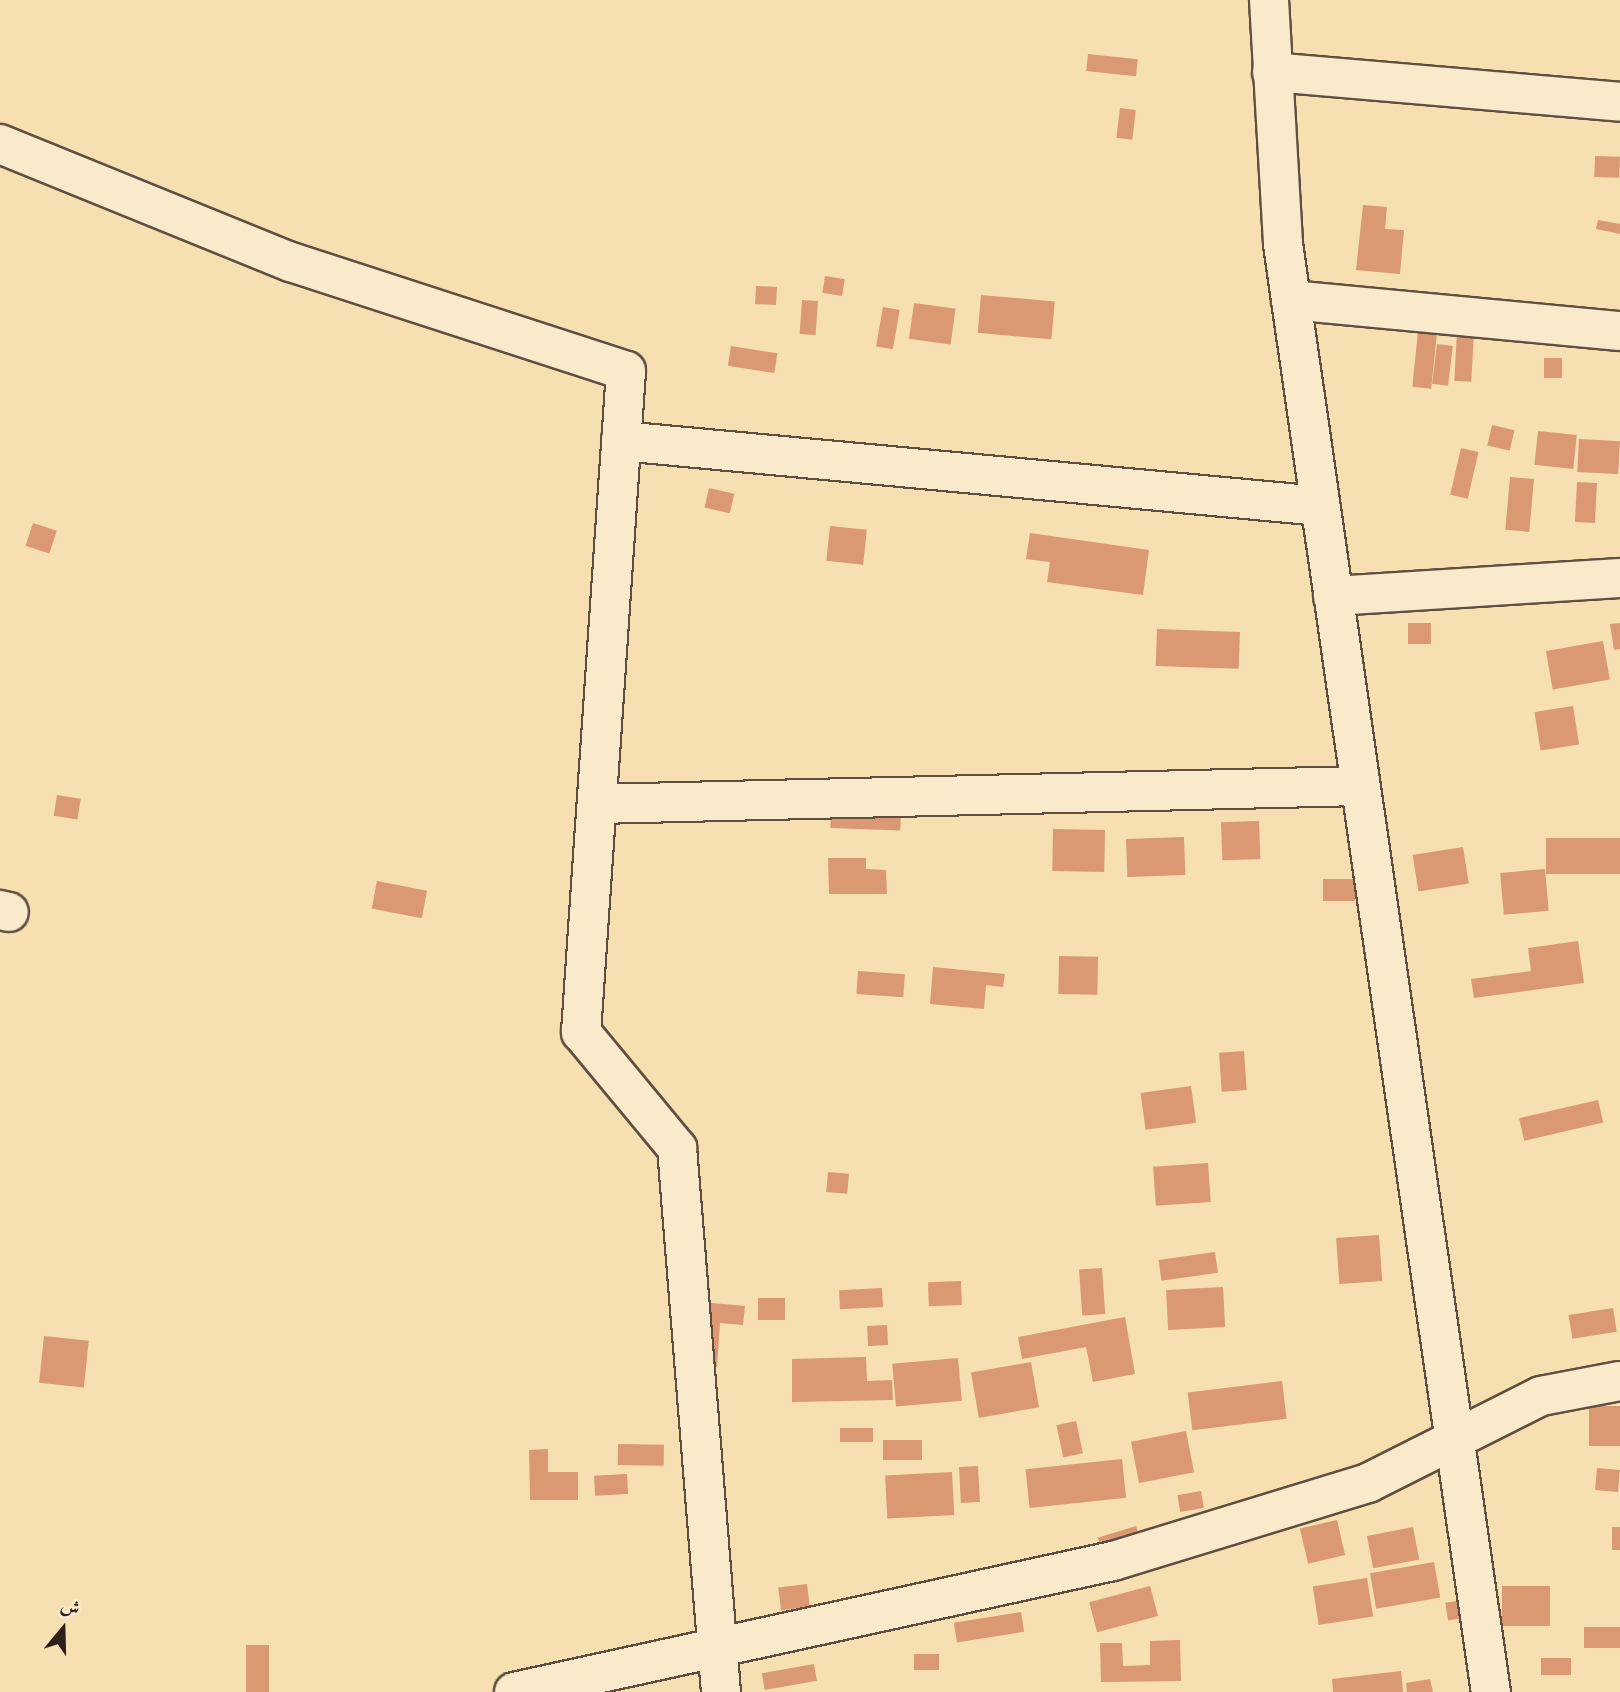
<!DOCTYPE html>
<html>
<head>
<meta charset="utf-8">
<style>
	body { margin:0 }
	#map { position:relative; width:1620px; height:1692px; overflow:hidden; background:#f6dfb0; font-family:"Old Standard TT",Amiri,serif }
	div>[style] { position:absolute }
	.building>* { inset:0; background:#da9973; transform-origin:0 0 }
	.roads { filter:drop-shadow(2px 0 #604f40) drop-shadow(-2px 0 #604f40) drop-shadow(0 2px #604f40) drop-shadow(0 -2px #604f40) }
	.minor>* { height:38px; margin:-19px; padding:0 19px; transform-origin:19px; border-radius:19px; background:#f9eacc }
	span { translate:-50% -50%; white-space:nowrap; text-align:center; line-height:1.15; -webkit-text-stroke:6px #f9eacc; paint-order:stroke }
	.north { position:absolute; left:28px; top:1594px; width:70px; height:70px; -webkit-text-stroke:5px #f9eacc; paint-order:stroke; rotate:19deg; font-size:19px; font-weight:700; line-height:28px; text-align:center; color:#2e1f1a }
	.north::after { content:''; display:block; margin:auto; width:24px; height:32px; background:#2e1f1a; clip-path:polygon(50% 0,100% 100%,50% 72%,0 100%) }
</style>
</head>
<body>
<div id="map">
	<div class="building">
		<i style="left:1088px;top:54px;width:50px;height:17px;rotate:6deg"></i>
		<i style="left:1120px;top:108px;width:16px;height:30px;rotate:7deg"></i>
		<i style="left:1595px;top:156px;width:25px;height:21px;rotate:2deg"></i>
		<i style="clip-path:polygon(1363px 205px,1387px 207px,1385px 229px,1404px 230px,1400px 274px,1356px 270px)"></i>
		<i style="clip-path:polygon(1598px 220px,1620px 224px,1620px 234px,1596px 229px)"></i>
		<i style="left:825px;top:276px;width:20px;height:17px;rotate:9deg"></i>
		<i style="left:756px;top:286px;width:21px;height:18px;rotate:3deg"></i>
		<i style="left:981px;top:295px;width:74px;height:38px;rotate:5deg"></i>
		<i style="left:802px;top:300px;width:16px;height:34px;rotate:4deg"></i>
		<i style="left:914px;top:303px;width:42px;height:36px;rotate:8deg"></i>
		<i style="left:883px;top:307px;width:17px;height:40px;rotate:10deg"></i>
		<i style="left:1457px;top:330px;width:17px;height:51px;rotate:3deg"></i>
		<i style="left:1418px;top:332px;width:19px;height:55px;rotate:6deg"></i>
		<i style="left:1437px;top:344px;width:16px;height:40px;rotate:7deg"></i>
		<i style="left:731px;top:346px;width:47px;height:20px;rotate:9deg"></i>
		<i style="left:1544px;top:358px;width:18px;height:20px"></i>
		<i style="left:1492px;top:425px;width:23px;height:21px;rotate:13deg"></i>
		<i style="left:1538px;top:431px;width:39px;height:34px;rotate:6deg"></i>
		<i style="left:1579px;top:439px;width:41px;height:33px;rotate:3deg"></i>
		<i style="left:1461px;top:448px;width:18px;height:48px;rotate:13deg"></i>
		<i style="left:1510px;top:477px;width:24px;height:53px;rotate:5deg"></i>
		<i style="left:1577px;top:482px;width:20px;height:40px;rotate:3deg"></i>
		<i style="left:709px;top:488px;width:26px;height:20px;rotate:13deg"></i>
		<i style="left:33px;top:523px;width:25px;height:24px;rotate:18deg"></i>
		<i style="left:830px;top:526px;width:37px;height:35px;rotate:6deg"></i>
		<i style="clip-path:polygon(1030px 533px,1149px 550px,1143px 595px,1047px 582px,1050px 562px,1026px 559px)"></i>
		<i style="left:1408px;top:623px;width:23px;height:21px"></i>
		<i style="clip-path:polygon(1620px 623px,1620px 649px,1614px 650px,1610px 624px)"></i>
		<i style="left:1157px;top:629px;width:83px;height:37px;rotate:2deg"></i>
		<i style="left:1603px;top:641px;width:39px;height:58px;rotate:80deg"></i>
		<i style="left:1573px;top:706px;width:39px;height:39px;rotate:81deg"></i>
		<i style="left:57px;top:795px;width:24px;height:21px;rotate:9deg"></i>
		<i style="left:831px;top:808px;width:70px;height:20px;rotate:2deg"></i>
		<i style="left:1259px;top:821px;width:38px;height:38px;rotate:88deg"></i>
		<i style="left:1053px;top:829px;width:52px;height:42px;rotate:1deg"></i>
		<i style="left:1184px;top:837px;width:38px;height:58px;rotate:88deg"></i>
		<i style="left:1620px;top:838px;width:36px;height:74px;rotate:90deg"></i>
		<i style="left:1463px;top:847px;width:37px;height:51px;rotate:81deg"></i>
		<i style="clip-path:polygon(828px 858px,866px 858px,866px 869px,886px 870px,887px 894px,829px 894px)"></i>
		<i style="left:1545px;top:869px;width:42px;height:45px;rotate:85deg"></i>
		<i style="left:1355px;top:879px;width:22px;height:32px;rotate:90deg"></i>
		<i style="left:377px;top:881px;width:51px;height:28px;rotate:11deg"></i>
		<i style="clip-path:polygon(1578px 941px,1584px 983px,1474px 998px,1471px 979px,1531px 971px,1528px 948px)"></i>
		<i style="left:1059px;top:956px;width:39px;height:38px;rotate:1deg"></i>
		<i style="clip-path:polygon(933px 967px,1005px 974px,1003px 987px,986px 985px,984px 1009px,930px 1004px)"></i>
		<i style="left:858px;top:971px;width:47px;height:23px;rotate:4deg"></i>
		<i style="left:1244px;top:1051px;width:39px;height:25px;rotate:86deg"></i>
		<i style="left:1191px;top:1086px;width:37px;height:51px;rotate:82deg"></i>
		<i style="left:1598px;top:1100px;width:23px;height:81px;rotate:77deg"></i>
		<i style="left:1208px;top:1163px;width:39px;height:55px;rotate:86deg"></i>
		<i style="left:828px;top:1172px;width:21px;height:20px;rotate:5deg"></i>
		<i style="left:1379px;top:1235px;width:46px;height:43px;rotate:86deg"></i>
		<i style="left:1215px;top:1252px;width:21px;height:57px;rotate:82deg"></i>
		<i style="left:1102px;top:1268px;width:46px;height:23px;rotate:86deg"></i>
		<i style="left:961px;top:1281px;width:24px;height:33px;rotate:88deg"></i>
		<i style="left:1223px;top:1287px;width:40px;height:57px;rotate:87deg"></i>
		<i style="left:882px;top:1288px;width:19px;height:43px;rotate:87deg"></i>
		<i style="left:785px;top:1298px;width:22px;height:27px;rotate:90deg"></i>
		<i style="clip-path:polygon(701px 1302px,745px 1306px,743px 1325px,720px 1323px,717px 1367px,695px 1364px)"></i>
		<i style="left:1613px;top:1308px;width:24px;height:45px;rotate:81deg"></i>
		<i style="clip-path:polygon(1125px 1317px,1135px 1374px,1093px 1382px,1086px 1347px,1022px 1359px,1018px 1337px)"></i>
		<i style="left:887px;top:1325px;width:20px;height:20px;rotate:87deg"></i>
		<i style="left:44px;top:1336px;width:45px;height:47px;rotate:6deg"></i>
		<i style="clip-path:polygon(866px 1357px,867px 1381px,892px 1380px,893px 1400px,792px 1402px,792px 1359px)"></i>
		<i style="left:958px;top:1358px;width:43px;height:66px;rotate:85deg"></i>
		<i style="left:1031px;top:1362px;width:46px;height:61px;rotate:80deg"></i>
		<i style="left:1282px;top:1381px;width:38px;height:95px;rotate:83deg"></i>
		<i style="left:1620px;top:1406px;width:40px;height:31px;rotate:90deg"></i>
		<i style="left:1076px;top:1421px;width:33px;height:20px;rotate:78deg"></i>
		<i style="left:873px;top:1428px;width:14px;height:33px;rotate:90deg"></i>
		<i style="left:1186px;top:1431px;width:42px;height:56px;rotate:79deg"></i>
		<i style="left:883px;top:1440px;width:39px;height:20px"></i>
		<i style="left:618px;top:1444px;width:46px;height:21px;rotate:1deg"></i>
		<i style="clip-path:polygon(548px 1449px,548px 1472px,578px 1472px,578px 1500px,530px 1500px,529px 1450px)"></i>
		<i style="left:1122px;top:1459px;width:39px;height:97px;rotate:84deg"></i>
		<i style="left:978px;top:1466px;width:36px;height:19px;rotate:87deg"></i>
		<i style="left:1597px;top:1468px;width:23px;height:22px;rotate:5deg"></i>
		<i style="left:952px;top:1472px;width:43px;height:67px;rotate:87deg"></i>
		<i style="left:627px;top:1474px;width:20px;height:33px;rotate:87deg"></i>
		<i style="left:1201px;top:1491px;width:17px;height:24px;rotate:80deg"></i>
		<i style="left:1337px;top:1520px;width:36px;height:38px;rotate:77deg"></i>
		<i style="left:1136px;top:1526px;width:17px;height:40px;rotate:73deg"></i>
		<i style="left:1413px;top:1527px;width:33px;height:47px;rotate:79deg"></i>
		<i style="left:1612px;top:1527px;width:8px;height:23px"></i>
		<i style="left:1434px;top:1562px;width:36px;height:65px;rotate:80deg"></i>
		<i style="left:1367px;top:1578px;width:39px;height:55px;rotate:81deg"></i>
		<i style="left:807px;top:1584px;width:23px;height:29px;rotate:83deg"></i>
		<i style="left:1150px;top:1586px;width:31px;height:63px;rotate:75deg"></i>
		<i style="left:1502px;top:1586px;width:48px;height:40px"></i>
		<i style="left:1469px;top:1599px;width:18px;height:24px;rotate:81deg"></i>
		<i style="left:1021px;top:1612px;width:20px;height:68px;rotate:81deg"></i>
		<i style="left:1584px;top:1627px;width:36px;height:21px"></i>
		<i style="clip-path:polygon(1180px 1640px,1181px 1681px,1101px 1682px,1100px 1643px,1122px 1643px,1123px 1666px,1150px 1665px,1150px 1641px)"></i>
		<i style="left:246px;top:1645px;width:23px;height:47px"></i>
		<i style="left:914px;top:1654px;width:25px;height:16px"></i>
		<i style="left:1541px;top:1658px;width:30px;height:17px"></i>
		<i style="left:814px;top:1664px;width:17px;height:53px;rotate:80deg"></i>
		<i style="clip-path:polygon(1401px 1671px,1403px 1692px,1333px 1692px,1332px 1679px)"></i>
		<i style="clip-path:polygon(1430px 1679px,1433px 1692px,1407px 1692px,1406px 1683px)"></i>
	</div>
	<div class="roads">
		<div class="minor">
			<i style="left:1269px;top:0;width:244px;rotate:86.7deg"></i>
			<i style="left:1283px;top:244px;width:1463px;rotate:81.83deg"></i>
			<i style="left:1272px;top:72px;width:349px;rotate:4.9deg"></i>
			<i style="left:0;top:144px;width:314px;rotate:22.1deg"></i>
			<i style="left:291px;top:262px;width:352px;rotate:18deg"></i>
			<i style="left:626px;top:371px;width:663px;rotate:93.89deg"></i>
			<i style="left:581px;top:1032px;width:151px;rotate:50.4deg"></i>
			<i style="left:677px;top:1148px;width:546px;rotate:85.38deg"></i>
			<i style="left:1291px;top:300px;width:330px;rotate:5.4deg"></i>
			<i style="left:621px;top:441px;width:702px;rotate:5.31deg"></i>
			<i style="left:1333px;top:596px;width:288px;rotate:-3.6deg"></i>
			<i style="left:597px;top:804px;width:763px;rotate:-1.35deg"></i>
			<i style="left:0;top:910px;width:9px;rotate:13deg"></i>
			<i style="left:514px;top:1692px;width:613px;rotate:-12.34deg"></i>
			<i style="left:1113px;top:1561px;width:267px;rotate:-17deg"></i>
			<i style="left:1368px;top:1483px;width:194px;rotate:-26.7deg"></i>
			<i style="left:1541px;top:1396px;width:80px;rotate:-10.8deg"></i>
		</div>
	</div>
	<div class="north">ش</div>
</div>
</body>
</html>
